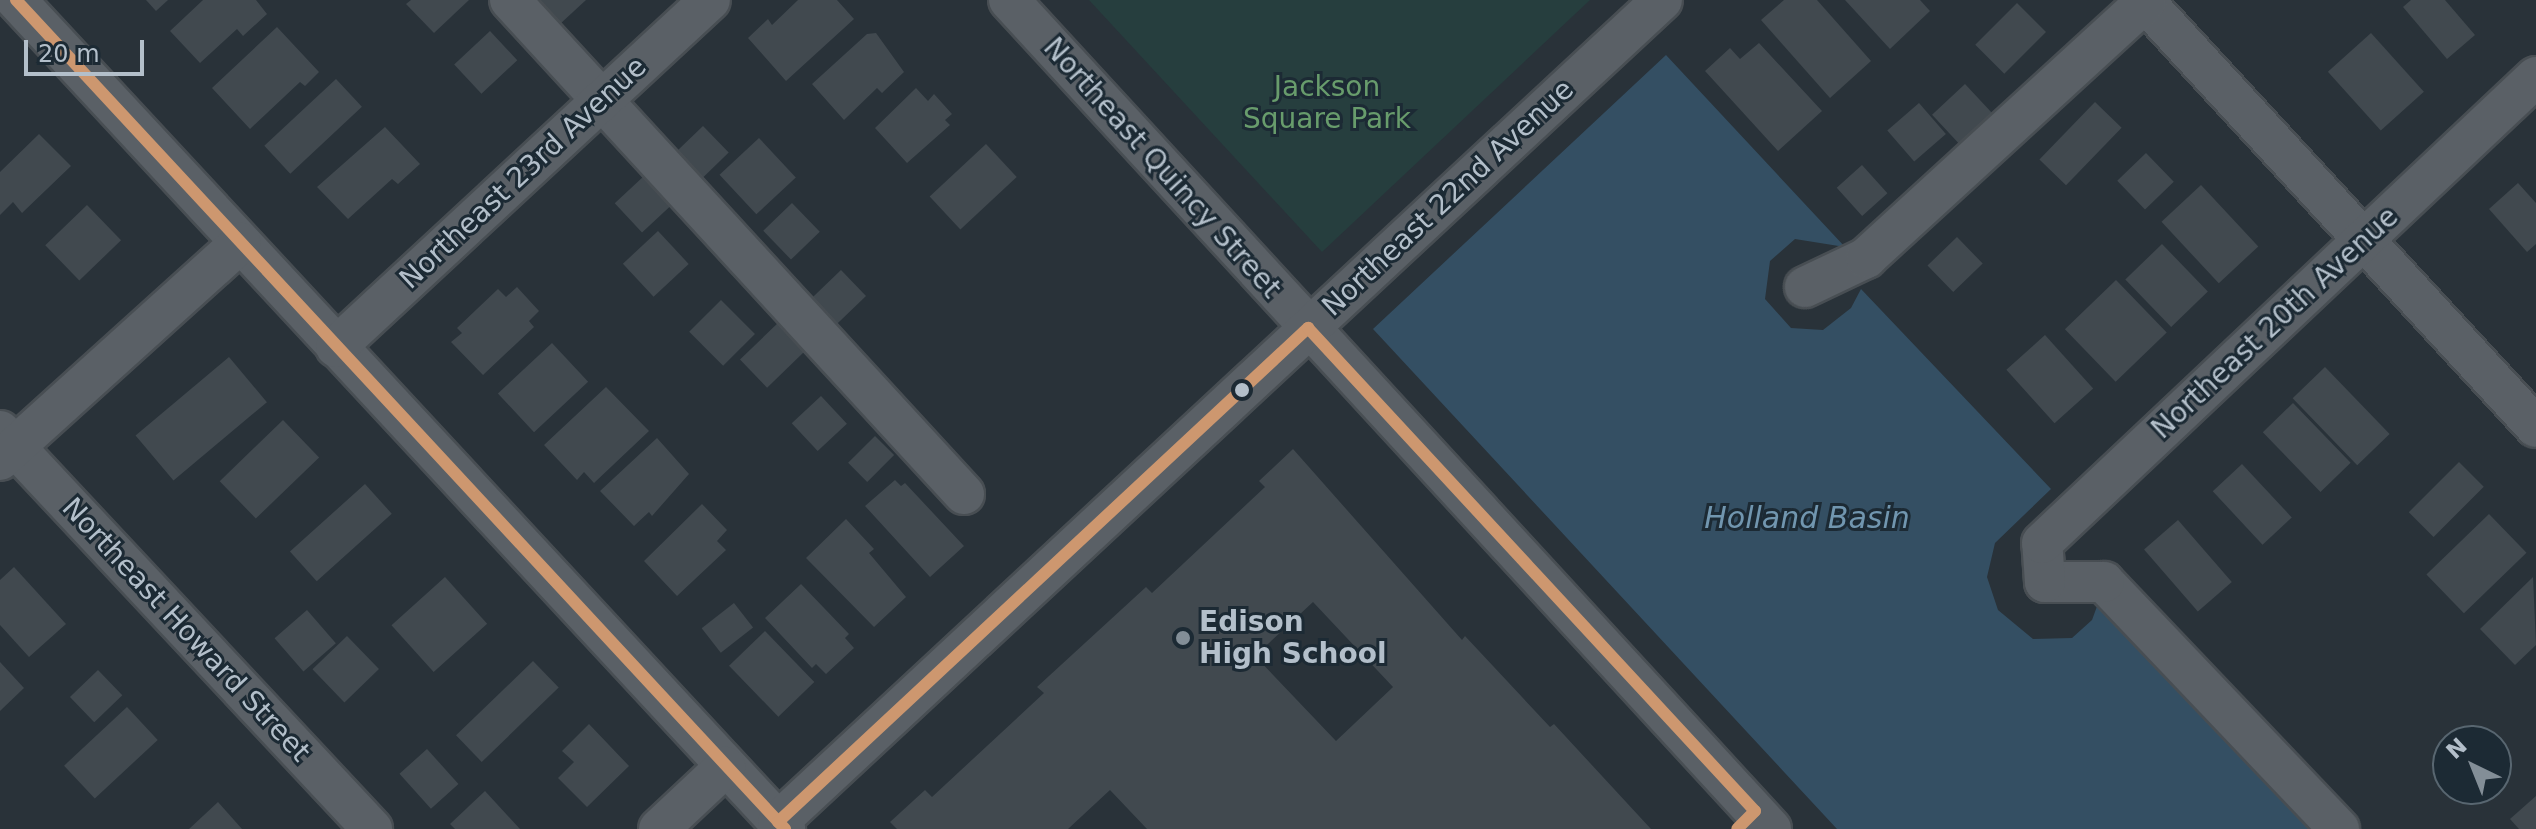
<!DOCTYPE html>
<html>
<head>
<meta charset="utf-8">
<style>
	body { margin:0 }
	#map { position:relative; width:2536px; height:829px; overflow:hidden; background:#293239; font-family:"DejaVu Sans",sans-serif }
	div>[style] { position:absolute }
	.green>* { inset:0; background:#263e3e }
	.water>* { inset:0; background:#344f63 }
	.building>* { inset:0; background:#41494f; transform-origin:0 0 }
	.roads { filter:drop-shadow(2px 0 #484e53) drop-shadow(-2px 0 #484e53) drop-shadow(0 2px #484e53) drop-shadow(0 -2px #484e53) }
	.minor>* { height:40px; margin:-20px; padding:0 20px; transform-origin:20px; border-radius:20px; background:#5a6066 }
	.bus-1>* { height:12px; margin:-6px; padding:0 6px; transform-origin:6px; border-radius:6px; background:#cd976f }
	.dots>* { width:22px; height:22px; translate:-50% -50%; box-sizing:border-box; border:4px solid #1c2a34; border-radius:50% }
	span { translate:-50% -50%; white-space:nowrap; text-align:center; line-height:1.15; -webkit-text-stroke:6px #1c2a34; paint-order:stroke }
	.park-label { font-size:28px; color:#689c6c }
	.street-label { font-size:28px; color:#b3bfca }
	.poi-label { font-size:28px; color:#b3bfca; font-weight:700 }
	.left { translate:0 -50%; text-align:left }
	.water-label { font-size:30px; color:#7196af; font-style:italic }
	.north { position:absolute; left:2432px; top:725px; width:80px; height:80px; box-sizing:border-box; background:#1c2a34; border:2px solid #586670; border-radius:50%; rotate:317deg; font-size:22px; font-weight:700; line-height:32px; text-align:center; color:#b3bfca }
	.north::after { content:''; display:block; margin:auto; width:28px; height:36px; background:#838e97; clip-path:polygon(50% 0,100% 100%,50% 72%,0 100%) }
	.scale { position:absolute; left:24px; top:40px; width:120px; height:36px; box-sizing:border-box; border:4px solid #b3bfca; border-top:0; padding-left:10px; font-size:24px; line-height:28px; white-space:nowrap; color:#b3bfca; -webkit-text-stroke:6px #1c2a34; paint-order:stroke }
</style>
</head>
<body>
<div id="map">
	<div class="green">
		<i style="clip-path:polygon(1089px 0,1590px 0,1322px 252px)"></i>
	</div>
	<div class="water">
		<i style="clip-path:polygon(1666px 55px,1845px 247px,1795px 239px,1770px 261px,1765px 299px,1791px 328px,1823px 330px,1851px 308px,1861px 289px,2051px 489px,1995px 543px,1987px 577px,1998px 610px,2033px 639px,2072px 638px,2092px 620px,2103px 590px,2336px 829px,1837px 829px,1373px 329px)"></i>
	</div>
	<div class="building">
		<i style="clip-path:polygon(146px 0,168px 0,156px 11px)"></i>
		<i style="clip-path:polygon(203px 0,256px 0,267px 14px,243px 36px,237px 29px,200px 63px,170px 31px)"></i>
		<i style="clip-path:polygon(411px 0,469px 0,434px 33px,406px 4px)"></i>
		<i style="clip-path:polygon(533px 0,586px 0,560px 24px)"></i>
		<i style="clip-path:polygon(798px 0,837px 0,854px 19px,786px 81px,748px 38px,768px 19px,772px 25px)"></i>
		<i style="clip-path:polygon(1784px 0,1817px 0,1871px 61px,1830px 98px,1761px 20px)"></i>
		<i style="clip-path:polygon(1845px 0,1920px 0,1930px 11px,1890px 49px)"></i>
		<i style="clip-path:polygon(2411px 0,2445px 0,2475px 35px,2447px 59px,2403px 7px)"></i>
		<i style="left:2017px;top:3px;width:41px;height:59px;rotate:45deg"></i>
		<i style="clip-path:polygon(277px 27px,319px 72px,305px 86px,300px 82px,250px 129px,212px 88px)"></i>
		<i style="left:490px;top:31px;width:40px;height:49px;rotate:47deg"></i>
		<i style="clip-path:polygon(876px 33px,904px 72px,882px 93px,877px 88px,844px 120px,812px 84px,867px 34px)"></i>
		<i style="left:2371px;top:33px;width:79px;height:58px;rotate:48deg"></i>
		<i style="clip-path:polygon(1759px 43px,1822px 111px,1778px 151px,1705px 71px,1730px 48px,1740px 59px)"></i>
		<i style="left:336px;top:79px;width:38px;height:98px;rotate:47deg"></i>
		<i style="left:1965px;top:84px;width:42px;height:45px;rotate:47deg"></i>
		<i style="clip-path:polygon(916px 88px,928px 101px,934px 94px,952px 114px,945px 120px,950px 125px,907px 163px,875px 128px)"></i>
		<i style="left:2095px;top:102px;width:37px;height:80px;rotate:44deg"></i>
		<i style="left:1919px;top:103px;width:41px;height:42px;rotate:49deg"></i>
		<i style="left:703px;top:126px;width:37px;height:39px;rotate:46deg"></i>
		<i style="clip-path:polygon(385px 127px,420px 164px,398px 184px,392px 179px,348px 219px,317px 187px)"></i>
		<i style="clip-path:polygon(39px 134px,71px 166px,22px 213px,13px 202px,0 215px,0 172px)"></i>
		<i style="left:759px;top:138px;width:54px;height:54px;rotate:47deg"></i>
		<i style="left:986px;top:144px;width:45px;height:77px;rotate:47deg"></i>
		<i style="left:2146px;top:153px;width:40px;height:40px;rotate:46deg"></i>
		<i style="left:1862px;top:165px;width:38px;height:34px;rotate:48deg"></i>
		<i style="left:644px;top:176px;width:40px;height:40px;rotate:47deg"></i>
		<i style="clip-path:polygon(2518px 183px,2536px 203px,2536px 244px,2527px 252px,2489px 209px)"></i>
		<i style="left:2201px;top:185px;width:84px;height:54px;rotate:47deg"></i>
		<i style="left:792px;top:203px;width:40px;height:40px;rotate:46deg"></i>
		<i style="left:87px;top:205px;width:49px;height:58px;rotate:46deg"></i>
		<i style="left:658px;top:231px;width:45px;height:48px;rotate:47deg"></i>
		<i style="left:1957px;top:237px;width:37px;height:41px;rotate:46deg"></i>
		<i style="left:2162px;top:244px;width:66px;height:51px;rotate:46deg"></i>
		<i style="left:841px;top:270px;width:36px;height:43px;rotate:46deg"></i>
		<i style="left:2116px;top:280px;width:73px;height:71px;rotate:46deg"></i>
		<i style="clip-path:polygon(517px 287px,539px 311px,529px 321px,534px 327px,483px 375px,451px 342px,462px 333px,457px 328px,498px 289px,506px 297px)"></i>
		<i style="left:721px;top:300px;width:48px;height:45px;rotate:45deg"></i>
		<i style="left:781px;top:320px;width:39px;height:57px;rotate:46deg"></i>
		<i style="left:2045px;top:335px;width:72px;height:52px;rotate:48deg"></i>
		<i style="left:552px;top:343px;width:53px;height:74px;rotate:47deg"></i>
		<i style="left:229px;top:357px;width:59px;height:122px;rotate:50deg"></i>
		<i style="left:2325px;top:367px;width:93px;height:45px;rotate:46deg"></i>
		<i style="clip-path:polygon(606px 387px,649px 431px,594px 483px,584px 472px,577px 480px,544px 445px)"></i>
		<i style="left:821px;top:396px;width:38px;height:40px;rotate:47deg"></i>
		<i style="left:2293px;top:403px;width:83px;height:42px;rotate:46deg"></i>
		<i style="left:283px;top:420px;width:52px;height:88px;rotate:46deg"></i>
		<i style="left:875px;top:436px;width:27px;height:38px;rotate:45deg"></i>
		<i style="clip-path:polygon(657px 438px,689px 474px,652px 516px,649px 512px,634px 526px,600px 491px)"></i>
		<i style="clip-path:polygon(evenodd,1293px 449px,1462px 640px,1465px 636px,1550px 727px,1554px 724px,1651px 829px,1147px 829px,1110px 790px,1068px 829px,897px 829px,890px 822px,925px 790px,932px 797px,1044px 693px,1037px 687px,1146px 587px,1152px 593px,1265px 487px,1259px 481px,1293px 449px,1313px 602px,1393px 687px,1336px 741px,1255px 656px,1313px 602px)"></i>
		<i style="left:2459px;top:462px;width:35px;height:71px;rotate:45deg"></i>
		<i style="left:2242px;top:464px;width:73px;height:40px;rotate:47deg"></i>
		<i style="clip-path:polygon(895px 480px,901px 486px,905px 483px,964px 546px,930px 577px,865px 506px)"></i>
		<i style="left:365px;top:484px;width:40px;height:101px;rotate:48deg"></i>
		<i style="clip-path:polygon(702px 504px,727px 530px,717px 541px,726px 550px,677px 596px,644px 561px)"></i>
		<i style="left:2489px;top:514px;width:54px;height:87px;rotate:46deg"></i>
		<i style="clip-path:polygon(846px 519px,874px 549px,869px 553px,906px 597px,874px 627px,806px 558px)"></i>
		<i style="left:2178px;top:520px;width:82px;height:45px;rotate:49deg"></i>
		<i style="clip-path:polygon(14px 567px,66px 624px,29px 657px,0 625px,0 580px)"></i>
		<i style="left:445px;top:577px;width:63px;height:72px;rotate:48deg"></i>
		<i style="clip-path:polygon(2533px 577px,2536px 645px,2515px 665px,2480px 629px)"></i>
		<i style="clip-path:polygon(801px 584px,849px 634px,845px 638px,854px 648px,826px 674px,816px 664px,812px 668px,765px 618px)"></i>
		<i style="left:734px;top:603px;width:31px;height:41px;rotate:52deg"></i>
		<i style="left:307px;top:610px;width:44px;height:43px;rotate:49deg"></i>
		<i style="left:765px;top:631px;width:71px;height:50px;rotate:46deg"></i>
		<i style="left:347px;top:636px;width:46px;height:48px;rotate:46deg"></i>
		<i style="left:533px;top:661px;width:37px;height:107px;rotate:46deg"></i>
		<i style="clip-path:polygon(0 662px,24px 688px,0 711px)"></i>
		<i style="left:98px;top:670px;width:35px;height:39px;rotate:46deg"></i>
		<i style="left:127px;top:707px;width:45px;height:86px;rotate:47deg"></i>
		<i style="clip-path:polygon(589px 724px,629px 766px,587px 807px,558px 778px,574px 762px,562px 751px)"></i>
		<i style="left:427px;top:749px;width:47px;height:37px;rotate:48deg"></i>
		<i style="clip-path:polygon(485px 791px,520px 829px,455px 829px,450px 824px)"></i>
		<i style="clip-path:polygon(2536px 796px,2536px 829px,2519px 829px,2510px 819px)"></i>
		<i style="clip-path:polygon(218px 802px,242px 829px,189px 829px)"></i>
	</div>
	<div class="roads">
		<div class="minor">
			<i style="left:16px;top:0;width:1131px;rotate:47.15deg"></i>
			<i style="left:510px;top:0;width:671px;rotate:47.42deg"></i>
			<i style="left:1009px;top:0;width:1126px;rotate:47.41deg"></i>
			<i style="left:2143px;top:0;width:580px;rotate:47.37deg"></i>
			<i style="left:1805px;top:287px;width:68px;rotate:-25.4deg"></i>
			<i style="left:1866px;top:258px;width:379px;rotate:-42.5deg"></i>
			<i style="left:336px;top:347px;width:510px;rotate:-42.86deg"></i>
			<i style="left:0;top:431px;width:545px;rotate:46.93deg"></i>
			<i style="left:0;top:460px;width:324px;rotate:-42.1deg"></i>
			<i style="left:778px;top:822px;width:1207px;rotate:-42.92deg"></i>
			<i style="left:659px;top:829px;width:91px;rotate:-43.2deg"></i>
			<i style="left:2339px;top:829px;width:341px;rotate:-133.6deg"></i>
			<i style="left:2104px;top:582px;width:59px;rotate:180deg"></i>
			<i style="left:2045px;top:582px;width:39px;rotate:-94deg"></i>
			<i style="left:2042px;top:543px;width:679px;rotate:-43.33deg"></i>
		</div>
	</div>
	<div class="bus-1">
		<i style="left:16px;top:0;width:1131px;rotate:47.15deg"></i>
		<i style="left:778px;top:822px;width:725px;rotate:-42.99deg"></i>
		<i style="left:1308px;top:328px;width:658px;rotate:47.22deg"></i>
		<i style="left:1755px;top:811px;width:25px;rotate:135deg"></i>
	</div>
	<div class="dots">
		<i style="left:1242px;top:390px;background:#b3bfca"></i>
		<i style="left:1183px;top:638px;background:#838e97"></i>
	</div>
	<div class="park-label">
		<span style="left:1327px;top:103px">Jackson<br>Square Park</span>
	</div>
	<div class="street-label">
		<span style="left:1162px;top:168px;rotate:48deg">Northeast Quincy Street</span>
		<span style="left:523px;top:173px;rotate:-43deg">Northeast 23rd Avenue</span>
		<span style="left:1448px;top:198px;rotate:-43deg">Northeast 22nd Avenue</span>
		<span style="left:2275px;top:323px;rotate:-43deg">Northeast 20th Avenue</span>
		<span style="left:186px;top:630px;rotate:47deg">Northeast Howard Street</span>
	</div>
	<div class="poi-label">
		<span class="left" style="left:1199px;top:638px">Edison<br>High School</span>
	</div>
	<div class="water-label">
		<span style="left:1807px;top:518px">Holland Basin</span>
	</div>
	<div class="north">N</div>
	<div class="scale">20 m</div>
</div>
</body>
</html>
